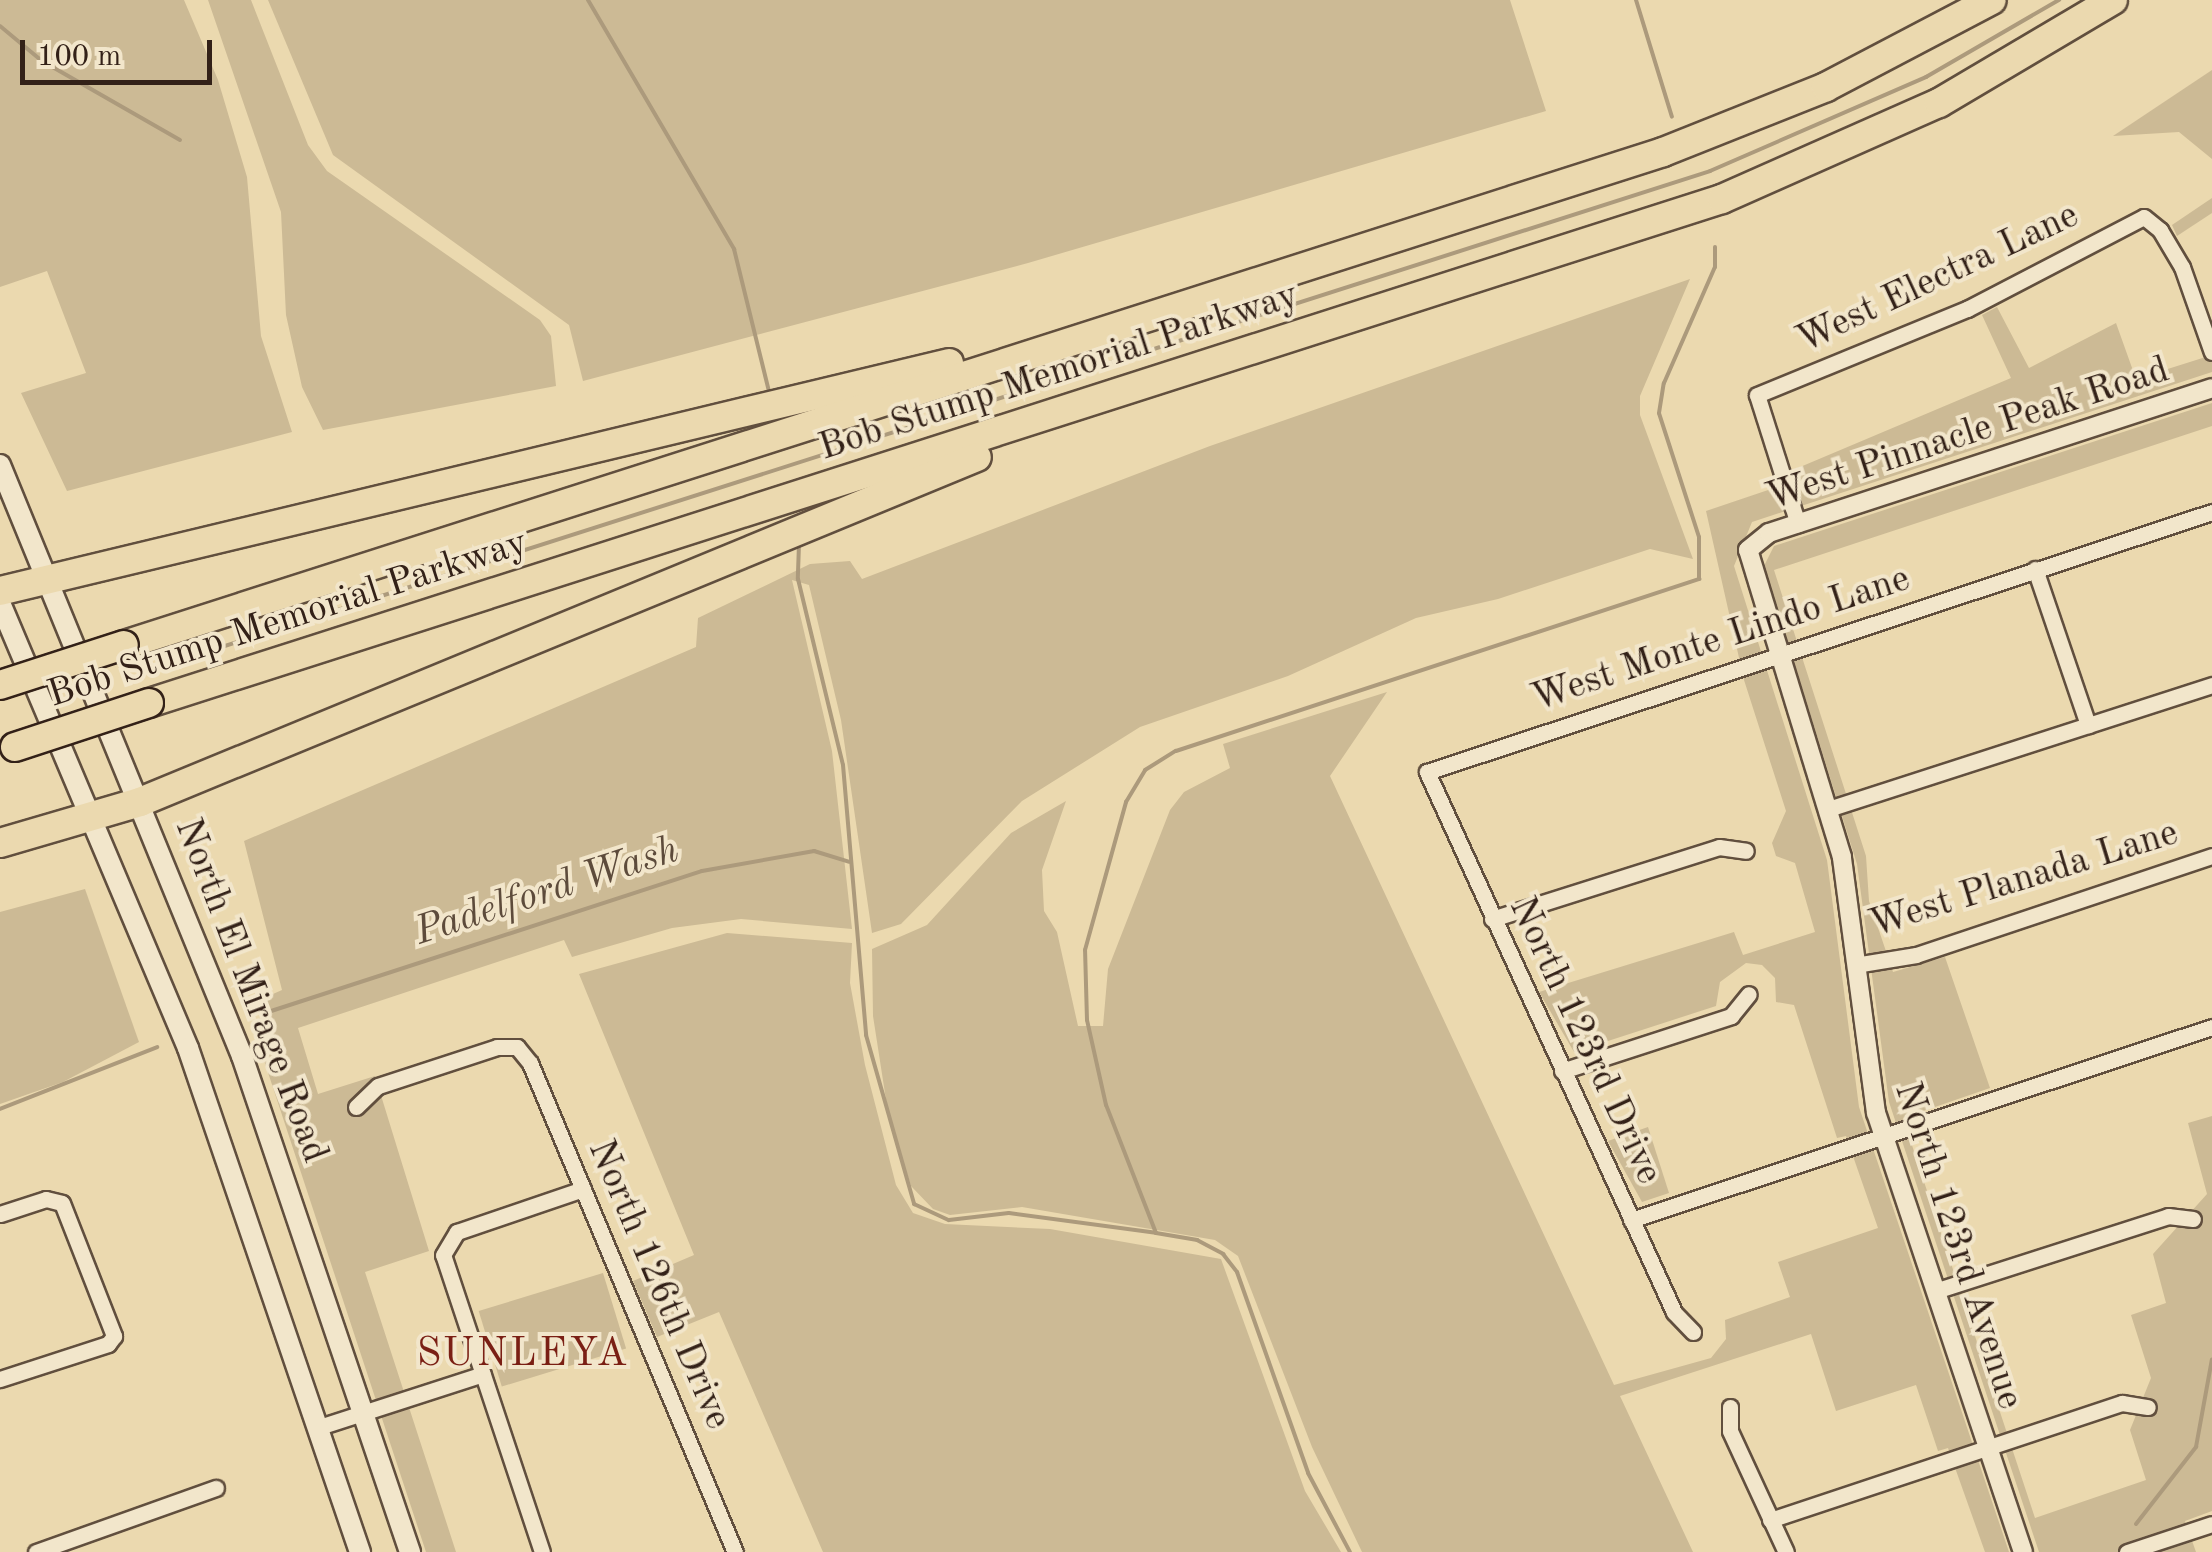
<!DOCTYPE html>
<html>
<head>
<meta charset="utf-8">
<style>
	body { margin:0 }
	#map { position:relative; width:2212px; height:1552px; overflow:hidden; background:#ebd9af; font-family:"Old Standard TT",serif }
	div>[style] { position:absolute }
	.green>* { inset:0; background:#ccba95; transform-origin:0 0 }
	.stream>* { height:4px; margin:-2px; padding:0 2px; transform-origin:2px; border-radius:2px; background:#ac9a7c }
	.roads { filter:drop-shadow(2px 0 #614f3e) drop-shadow(-2px 0 #614f3e) drop-shadow(0 2px #614f3e) drop-shadow(0 -2px #614f3e) }
	.minor>* { height:15px; margin:-7.5px; padding:0 7.5px; transform-origin:7.5px; border-radius:7.5px; background:#f2e6cb }
	.tertiary>* { height:18px; margin:-9px; padding:0 9px; transform-origin:9px; border-radius:9px; background:#f2e6cb }
	.secondary>* { height:20px; margin:-10px; padding:0 10px; transform-origin:10px; border-radius:10px; background:#f2e6cb }
	.motorway>* { height:28px; margin:-14px; padding:0 14px; transform-origin:14px; border-radius:14px; background:#ebd9af }
	.bridges { filter:drop-shadow(2px 0 #332118) drop-shadow(-2px 0 #332118) drop-shadow(0 2px #332118) drop-shadow(0 -2px #332118) }
	.motorway-bridge>* { height:28px; margin:-14px; padding:0 14px; transform-origin:14px; border-radius:14px; background:#ebd9af }
	span { translate:-50% -50%; white-space:nowrap; text-align:center; line-height:1.15; -webkit-text-stroke:8px #f2e6cb; paint-order:stroke }
	.street-label { font-size:38px; color:#332118 }
	.water-label { font-size:40px; color:#5d4b3b; font-style:italic }
	.neighbourhood-label { font-size:40px; color:#7a1f14; letter-spacing:2.5px }
	.scale { position:absolute; left:20px; top:40px; width:192px; height:45px; box-sizing:border-box; border:5px solid #332118; border-top:0; padding-left:12px; font-size:30px; line-height:35px; white-space:nowrap; color:#332118; -webkit-text-stroke:8px #f2e6cb; paint-order:stroke }
</style>
</head>
<body>
<div id="map">
	<div class="green">
		<i style="clip-path:polygon(0 0,184px 0,218px 80px,247px 177px,261px 336px,292px 432px,67px 491px,21px 393px,86px 373px,47px 271px,0 287px)"></i>
		<i style="clip-path:polygon(208px 0,251px 0,308px 145px,327px 171px,540px 320px,551px 336px,556px 386px,323px 430px,302px 387px,286px 315px,281px 212px)"></i>
		<i style="clip-path:polygon(268px 0,1510px 0,1546px 111px,1028px 263px,583px 381px,569px 325px,333px 155px)"></i>
		<i style="clip-path:polygon(2212px 70px,2212px 159px,2179px 132px,2113px 136px)"></i>
		<i style="clip-path:polygon(2212px 198px,2212px 213px,2177px 236px,2172px 225px)"></i>
		<i style="clip-path:polygon(1690px 279px,1640px 396px,1640px 415px,1693px 559px,1650px 549px,1498px 599px,1416px 618px,1288px 676px,1140px 727px,1022px 801px,901px 924px,872px 933px,841px 720px,809px 585px,792px 580px,832px 751px,852px 929px,741px 919px,672px 928px,572px 957px,564px 940px,298px 1028px,318px 1094px,375px 1076px,429px 1251px,365px 1272px,456px 1552px,426px 1552px,253px 1027px,260px 1024px,264px 998px,282px 990px,244px 841px,696px 647px,698px 618px,810px 564px,850px 561px,862px 579px,1210px 446px)"></i>
		<i style="clip-path:polygon(1997px 307px,2029px 368px,2116px 323px,2136px 379px,2212px 355px,2212px 372px,1752px 522px,1734px 566px,1827px 860px,1859px 1107px,2009px 1552px,1985px 1552px,1948px 1448px,1938px 1451px,1916px 1385px,1836px 1411px,1811px 1334px,1620px 1396px,1693px 1552px,1362px 1552px,1312px 1447px,1238px 1256px,1215px 1240px,1022px 1207px,950px 1215px,933px 1209px,911px 1186px,889px 1119px,873px 1016px,872px 949px,927px 925px,1011px 833px,1066px 801px,1042px 870px,1044px 911px,1057px 932px,1078px 1026px,1103px 1026px,1108px 969px,1170px 810px,1184px 792px,1230px 768px,1223px 744px,1387px 692px,1330px 776px,1614px 1385px,1711px 1358px,1726px 1339px,1725px 1320px,1790px 1297px,1778px 1262px,1878px 1228px,1846px 1136px,1837px 1138px,1794px 1005px,1776px 1002px,1775px 978px,1762px 965px,1746px 963px,1720px 982px,1716px 1006px,1574px 1052px,1539px 992px,1734px 932px,1743px 955px,1815px 932px,1795px 863px,1776px 856px,1772px 843px,1786px 811px,1744px 680px,1706px 511px,1795px 481px,1793px 470px,2011px 378px,1982px 315px)"></i>
		<i style="clip-path:polygon(2212px 403px,2212px 426px,1774px 570px,1866px 856px,1869px 901px,1893px 972px,1945px 957px,1990px 1088px,1903px 1118px,2035px 1518px,2146px 1480px,2130px 1430px,2151px 1378px,2131px 1315px,2166px 1303px,2153px 1254px,2207px 1194px,2188px 1123px,2212px 1116px,2212px 1511px,2185px 1521px,2196px 1552px,2039px 1552px,1889px 1102px,1857px 864px,1764px 566px,1774px 546px)"></i>
		<i style="clip-path:polygon(85px 889px,139px 1042px,63px 1082px,0 1104px,0 912px)"></i>
		<i style="clip-path:polygon(727px 933px,852px 943px,850px 983px,865px 1065px,896px 1185px,913px 1213px,945px 1224px,1050px 1229px,1221px 1259px,1305px 1491px,1341px 1552px,823px 1552px,719px 1312px,657px 1337px,633px 1281px,694px 1255px,579px 974px)"></i>
		<i style="clip-path:polygon(1648px 1127px,1669px 1193px,1642px 1202px,1608px 1141px)"></i>
		<i style="left:603px;top:1273px;width:79px;height:130px;rotate:73deg"></i>
	</div>
	<div class="stream">
		<i style="left:588px;top:0;width:289px;rotate:59.6deg"></i>
		<i style="left:734px;top:249px;width:151px;rotate:76.2deg"></i>
		<i style="left:1636px;top:0;width:122px;rotate:72.9deg"></i>
		<i style="left:0;top:26px;width:55px;rotate:39.8deg"></i>
		<i style="left:42px;top:61px;width:159px;rotate:29.8deg"></i>
		<i style="left:799px;top:544px;width:35px;rotate:92deg"></i>
		<i style="left:798px;top:579px;width:191px;rotate:76.4deg"></i>
		<i style="left:843px;top:765px;width:271px;rotate:85.1deg"></i>
		<i style="left:866px;top:1035px;width:176px;rotate:74.1deg"></i>
		<i style="left:914px;top:1204px;width:38px;rotate:25deg"></i>
		<i style="left:949px;top:1220px;width:60px;rotate:-6.7deg"></i>
		<i style="left:1009px;top:1213px;width:148px;rotate:7.7deg"></i>
		<i style="left:1156px;top:1233px;width:42px;rotate:9.7deg"></i>
		<i style="left:1197px;top:1240px;width:30px;rotate:28deg"></i>
		<i style="left:1223px;top:1254px;width:23px;rotate:52deg"></i>
		<i style="left:1237px;top:1272px;width:213px;rotate:70.5deg"></i>
		<i style="left:1308px;top:1473px;width:89px;rotate:62deg"></i>
		<i style="left:206px;top:652px;width:1579px;rotate:-17.73deg"></i>
		<i style="left:1710px;top:171px;width:236px;rotate:-23.5deg"></i>
		<i style="left:1926px;top:77px;width:154px;rotate:-30.1deg"></i>
		<i style="left:265px;top:1013px;width:459px;rotate:-18deg"></i>
		<i style="left:702px;top:871px;width:114px;rotate:-10.1deg"></i>
		<i style="left:814px;top:851px;width:37px;rotate:17deg"></i>
		<i style="left:0;top:1109px;width:169px;rotate:-21.5deg"></i>
		<i style="left:1156px;top:1233px;width:137px;rotate:-111.3deg"></i>
		<i style="left:1106px;top:1105px;width:87px;rotate:-102.6deg"></i>
		<i style="left:1087px;top:1020px;width:70px;rotate:-91.6deg"></i>
		<i style="left:1085px;top:950px;width:154px;rotate:-74.5deg"></i>
		<i style="left:1126px;top:802px;width:37px;rotate:-59deg"></i>
		<i style="left:1145px;top:770px;width:36px;rotate:-32deg"></i>
		<i style="left:1176px;top:751px;width:551px;rotate:-18.2deg"></i>
		<i style="left:1699px;top:579px;width:42px;rotate:-90deg"></i>
		<i style="left:1699px;top:537px;width:130px;rotate:-107.9deg"></i>
		<i style="left:1659px;top:413px;width:30px;rotate:-81deg"></i>
		<i style="left:1664px;top:383px;width:127px;rotate:-66.3deg"></i>
		<i style="left:1715px;top:267px;width:20px;rotate:-90deg"></i>
		<i style="left:2136px;top:1524px;width:98px;rotate:-52.1deg"></i>
		<i style="left:2196px;top:1447px;width:89px;rotate:-79.7deg"></i>
	</div>
	<div class="roads">
		<div class="minor">
			<i style="left:1798px;top:524px;width:135px;rotate:-107.6deg"></i>
			<i style="left:1757px;top:395px;width:227px;rotate:-22.3deg"></i>
			<i style="left:1967px;top:309px;width:199px;rotate:-27.5deg"></i>
			<i style="left:2144px;top:217px;width:21px;rotate:39deg"></i>
			<i style="left:2160px;top:230px;width:43px;rotate:59.3deg"></i>
			<i style="left:2182px;top:267px;width:90px;rotate:70.6deg"></i>
			<i style="left:2035px;top:569px;width:165px;rotate:71.2deg"></i>
			<i style="left:1828px;top:809px;width:404px;rotate:-17.9deg"></i>
			<i style="left:1492px;top:919px;width:238px;rotate:-17.6deg"></i>
			<i style="left:1719px;top:847px;width:27px;rotate:8deg"></i>
			<i style="left:1855px;top:965px;width:62px;rotate:-9.3deg"></i>
			<i style="left:1916px;top:955px;width:312px;rotate:-18.5deg"></i>
			<i style="left:1562px;top:1071px;width:178px;rotate:-18deg"></i>
			<i style="left:1731px;top:1016px;width:28px;rotate:-51deg"></i>
			<i style="left:356px;top:1107px;width:30px;rotate:-44deg"></i>
			<i style="left:378px;top:1086px;width:125px;rotate:-18.1deg"></i>
			<i style="left:497px;top:1047px;width:20px"></i>
			<i style="left:517px;top:1047px;width:21px;rotate:51deg"></i>
			<i style="left:530px;top:1063px;width:530px;rotate:67.26deg"></i>
			<i style="left:0;top:1214px;width:48px;rotate:-18.1deg"></i>
			<i style="left:46px;top:1199px;width:16px;rotate:14deg"></i>
			<i style="left:62px;top:1203px;width:143px;rotate:68.6deg"></i>
			<i style="left:114px;top:1336px;width:10px;rotate:127deg"></i>
			<i style="left:108px;top:1344px;width:114px;rotate:162deg"></i>
			<i style="left:1631px;top:1220px;width:612px;rotate:-18.38deg"></i>
			<i style="left:1935px;top:1291px;width:245px;rotate:-17.8deg"></i>
			<i style="left:2168px;top:1216px;width:25px;rotate:7deg"></i>
			<i style="left:1693px;top:1332px;width:28px;rotate:-134deg"></i>
			<i style="left:1674px;top:1312px;width:594px;rotate:-114.58deg"></i>
			<i style="left:1427px;top:772px;width:827px;rotate:-18.33deg"></i>
			<i style="left:1730px;top:1407px;width:24px;rotate:90deg"></i>
			<i style="left:1730px;top:1431px;width:133px;rotate:65.2deg"></i>
			<i style="left:319px;top:1427px;width:172px;rotate:-17.9deg"></i>
			<i style="left:1770px;top:1520px;width:371px;rotate:-18.4deg"></i>
			<i style="left:2122px;top:1403px;width:26px;rotate:9deg"></i>
			<i style="left:36px;top:1552px;width:191px;rotate:-19.6deg"></i>
			<i style="left:542px;top:1552px;width:313px;rotate:-108.4deg"></i>
			<i style="left:443px;top:1255px;width:27px;rotate:-59deg"></i>
			<i style="left:457px;top:1232px;width:133px;rotate:-18.8deg"></i>
			<i style="left:2127px;top:1552px;width:89px;rotate:-18.2deg"></i>
		</div>
		<div class="tertiary">
			<i style="left:2023px;top:1552px;width:463px;rotate:-108.5deg"></i>
			<i style="left:1876px;top:1113px;width:258px;rotate:-97.6deg"></i>
			<i style="left:1842px;top:857px;width:321px;rotate:-107deg"></i>
			<i style="left:1748px;top:550px;width:27px;rotate:-39deg"></i>
			<i style="left:1769px;top:533px;width:466px;rotate:-18.1deg"></i>
		</div>
		<div class="secondary">
			<i style="left:0;top:465px;width:639px;rotate:67.73deg"></i>
			<i style="left:242px;top:1056px;width:524px;rotate:71.29deg"></i>
			<i style="left:0;top:603px;width:483px;rotate:67.1deg"></i>
			<i style="left:188px;top:1048px;width:533px;rotate:71.16deg"></i>
		</div>
		<div class="motorway">
			<i style="left:0;top:591px;width:976px;rotate:-13.51deg"></i>
			<i style="left:124px;top:645px;width:1616px;rotate:-17.76deg"></i>
			<i style="left:1663px;top:152px;width:175px;rotate:-21.7deg"></i>
			<i style="left:1826px;top:87px;width:187px;rotate:-27.7deg"></i>
			<i style="left:149px;top:703px;width:1652px;rotate:-17.77deg"></i>
			<i style="left:1722px;top:199px;width:237px;rotate:-23.9deg"></i>
			<i style="left:1939px;top:103px;width:202px;rotate:-30.6deg"></i>
			<i style="left:0;top:843px;width:146px;rotate:-16.3deg"></i>
			<i style="left:140px;top:802px;width:905px;rotate:-22.4deg"></i>
		</div>
	</div>
	<div class="bridges">
		<div class="motorway-bridge">
			<i style="left:0;top:685px;width:130px;rotate:-17.9deg"></i>
			<i style="left:15px;top:747px;width:141px;rotate:-18.2deg"></i>
		</div>
	</div>
	<div class="street-label">
		<span style="left:1938px;top:279px;rotate:-25deg">West Electra Lane</span>
		<span style="left:1059px;top:373px;rotate:-18deg">Bob Stump Memorial Parkway</span>
		<span style="left:1968px;top:435px;rotate:-18deg">West Pinnacle Peak Road</span>
		<span style="left:288px;top:620px;rotate:-18deg">Bob Stump Memorial Parkway</span>
		<span style="left:1721px;top:640px;rotate:-18deg">West Monte Lindo Lane</span>
		<span style="left:2024px;top:880px;rotate:-17deg">West Planada Lane</span>
		<span style="left:250px;top:991px;rotate:69deg">North El Mirage Road</span>
		<span style="left:1584px;top:1041px;rotate:65deg">North 123rd Drive</span>
		<span style="left:1957px;top:1246px;rotate:72deg">North 123rd Avenue</span>
		<span style="left:658px;top:1285px;rotate:67deg">North 126th Drive</span>
	</div>
	<div class="water-label">
		<span style="left:547px;top:892px;rotate:-18deg">Padelford Wash</span>
	</div>
	<div class="neighbourhood-label">
		<span style="left:523px;top:1355px">SUNLEYA</span>
	</div>
	<div class="scale">100 m</div>
</div>
</body>
</html>
